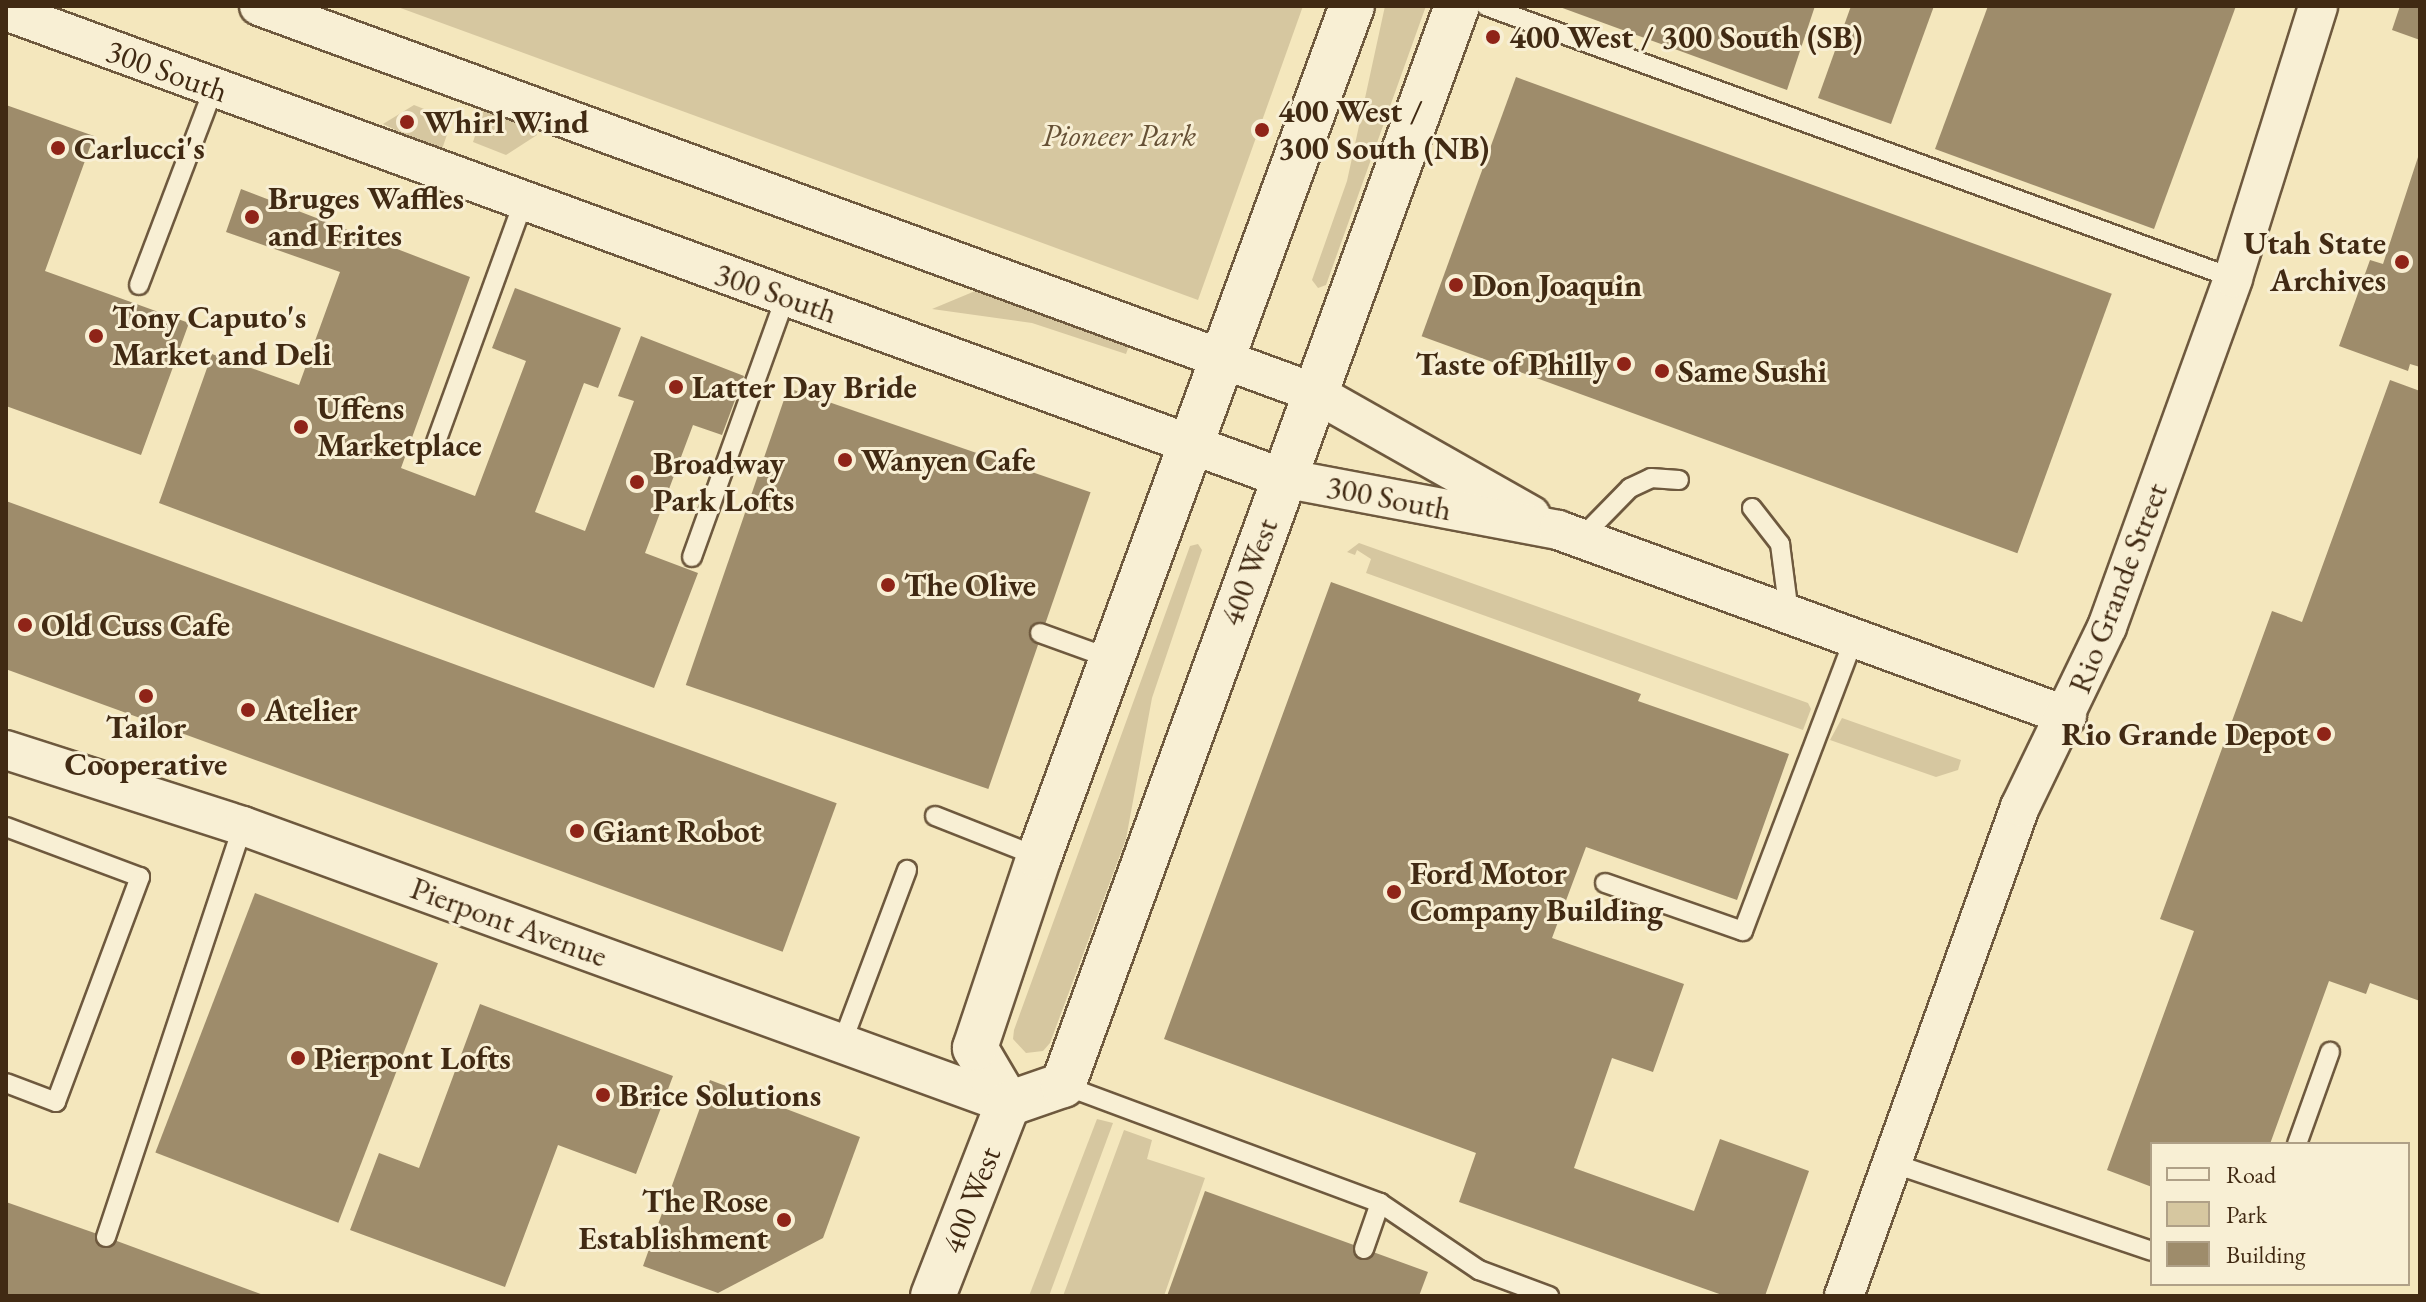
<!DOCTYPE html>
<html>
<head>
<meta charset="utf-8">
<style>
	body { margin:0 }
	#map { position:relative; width:2426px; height:1302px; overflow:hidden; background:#f4e7bd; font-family:"EB Garamond",serif }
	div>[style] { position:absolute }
	.green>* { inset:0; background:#d6c7a0 }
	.building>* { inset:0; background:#9e8c6b; transform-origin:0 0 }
	.roads { filter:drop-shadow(2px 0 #6e593e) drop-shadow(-2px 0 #6e593e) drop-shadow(0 2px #6e593e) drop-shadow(0 -2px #6e593e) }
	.service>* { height:18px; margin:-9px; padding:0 9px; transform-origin:9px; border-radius:9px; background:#f8efd4 }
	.minor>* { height:38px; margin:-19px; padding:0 19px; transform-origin:19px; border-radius:19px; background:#f8efd4 }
	.tertiary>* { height:44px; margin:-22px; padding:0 22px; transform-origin:22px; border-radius:22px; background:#f8efd4 }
	.dots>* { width:22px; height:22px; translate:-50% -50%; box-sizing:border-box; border:4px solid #f8efd4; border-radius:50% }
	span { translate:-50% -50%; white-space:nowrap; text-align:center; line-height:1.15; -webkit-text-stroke:6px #f8efd4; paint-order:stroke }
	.poi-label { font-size:32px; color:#412a13; font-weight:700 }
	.left { translate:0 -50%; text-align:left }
	.right { translate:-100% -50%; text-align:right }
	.street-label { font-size:32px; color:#412a13 }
	.park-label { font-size:32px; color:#665136; font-style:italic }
	.frame { position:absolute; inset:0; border:8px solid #412a13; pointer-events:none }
	.legend { position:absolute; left:2150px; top:1142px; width:260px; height:144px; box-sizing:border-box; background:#f8efd4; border:2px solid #afa087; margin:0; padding:10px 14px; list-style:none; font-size:24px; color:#412a13 }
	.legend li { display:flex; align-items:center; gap:16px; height:40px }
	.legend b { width:40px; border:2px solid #afa087 }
</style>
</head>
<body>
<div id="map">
	<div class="green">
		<i style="clip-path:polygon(395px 6px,1303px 6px,1198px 300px)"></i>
		<i style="clip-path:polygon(1385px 6px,1426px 6px,1326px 285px,1318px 288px,1312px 280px,1347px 181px)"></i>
		<i style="clip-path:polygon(414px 105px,452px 120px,441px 152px,383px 124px)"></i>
		<i style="clip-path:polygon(484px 109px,529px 125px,537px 135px,506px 155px,473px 142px)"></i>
		<i style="clip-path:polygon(980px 289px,1130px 343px,1126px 354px,1032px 323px,932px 309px)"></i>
		<i style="clip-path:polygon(1359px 543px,1808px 703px,1811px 709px,1803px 730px,1366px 573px,1371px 559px,1357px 550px,1355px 555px,1347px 552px)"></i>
		<i style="clip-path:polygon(1198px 544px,1202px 550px,1152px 698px,1126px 839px,1050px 1043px,1043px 1051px,1026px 1053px,1013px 1039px,1014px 1030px,1190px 546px)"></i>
		<i style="clip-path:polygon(1842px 718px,1961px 760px,1958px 770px,1936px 777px,1830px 740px)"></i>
		<i style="clip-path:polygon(1097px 1119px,1113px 1123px,1049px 1296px,1029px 1296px)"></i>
		<i style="clip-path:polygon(1124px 1130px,1152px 1140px,1147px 1159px,1205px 1178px,1164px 1296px,1063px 1296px)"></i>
	</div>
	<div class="building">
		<i style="clip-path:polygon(1557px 6px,1815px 6px,1787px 90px)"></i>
		<i style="clip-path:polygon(1851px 6px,1934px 6px,1891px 124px,1818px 98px)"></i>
		<i style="clip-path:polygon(1988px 6px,2236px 6px,2154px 229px,1935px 149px)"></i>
		<i style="clip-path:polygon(2400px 6px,2420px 6px,2420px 40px,2392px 30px)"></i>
		<i style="left:1516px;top:77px;width:634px;height:276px;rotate:20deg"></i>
		<i style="clip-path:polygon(6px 105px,94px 136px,45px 271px,189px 323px,141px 455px,6px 406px)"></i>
		<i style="clip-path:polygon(2420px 151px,2420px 367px,2410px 364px,2408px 371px,2339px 346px,2370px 260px,2383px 264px)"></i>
		<i style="clip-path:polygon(241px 189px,470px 277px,401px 468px,475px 496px,526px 361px,492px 348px,515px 288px,621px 328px,598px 388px,584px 383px,535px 512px,585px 531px,634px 401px,618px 396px,641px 336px,744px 376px,722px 435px,693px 425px,645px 553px,698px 573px,654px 688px,159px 503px,212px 354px,299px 385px,340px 272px,226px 232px)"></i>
		<i style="clip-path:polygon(2390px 380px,2420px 391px,2420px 1001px,2370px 983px,2366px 994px,2329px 981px,2270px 1144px,2152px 1144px,2152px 1187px,2107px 1170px,2194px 931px,2160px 919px,2272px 611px,2302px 622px)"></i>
		<i style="left:788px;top:388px;width:320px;height:314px;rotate:19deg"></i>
		<i style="left:6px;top:501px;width:884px;height:158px;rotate:20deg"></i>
		<i style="clip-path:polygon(1331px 582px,1641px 694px,1638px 701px,1789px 754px,1737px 900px,1586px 847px,1552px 938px,1684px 984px,1653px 1072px,1612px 1058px,1574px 1168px,1694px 1211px,1720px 1139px,1809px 1171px,1765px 1296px,1725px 1296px,1459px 1202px,1476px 1153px,1164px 1039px)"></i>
		<i style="left:255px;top:893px;width:196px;height:278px;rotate:21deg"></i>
		<i style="clip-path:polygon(480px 1004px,673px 1076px,636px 1174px,558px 1145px,505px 1287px,350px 1230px,379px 1153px,419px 1168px)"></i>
		<i style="clip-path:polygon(710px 1080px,860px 1137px,823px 1238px,718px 1293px,643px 1266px)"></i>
		<i style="clip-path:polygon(1205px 1191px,1428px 1272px,1419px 1296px,1167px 1296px)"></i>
		<i style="clip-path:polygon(6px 1202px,106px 1237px,266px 1296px,6px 1296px)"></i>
	</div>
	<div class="roads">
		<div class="service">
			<i style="left:1486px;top:6px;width:795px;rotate:20.01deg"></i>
			<i style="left:139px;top:285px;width:211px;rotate:-69.2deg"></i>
			<i style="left:436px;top:442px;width:254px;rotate:-70deg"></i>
			<i style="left:1752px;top:508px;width:46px;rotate:52.1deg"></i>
			<i style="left:1780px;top:544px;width:70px;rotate:82.6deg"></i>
			<i style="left:1581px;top:538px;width:70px;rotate:-45.6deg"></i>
			<i style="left:1630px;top:488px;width:23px;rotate:-25deg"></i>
			<i style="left:1651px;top:478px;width:28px;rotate:4deg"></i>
			<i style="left:692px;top:557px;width:277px;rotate:-70.2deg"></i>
			<i style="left:1040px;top:633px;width:77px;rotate:19.9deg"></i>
			<i style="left:935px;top:816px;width:112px;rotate:21.5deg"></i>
			<i style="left:6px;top:827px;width:143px;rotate:20.5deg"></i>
			<i style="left:140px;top:877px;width:240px;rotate:110.5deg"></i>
			<i style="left:56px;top:1102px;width:53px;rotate:-159.2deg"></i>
			<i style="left:1605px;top:883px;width:146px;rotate:19.2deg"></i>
			<i style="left:1743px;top:931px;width:312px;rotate:-69.2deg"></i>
			<i style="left:842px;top:1043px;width:185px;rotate:-69.4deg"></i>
			<i style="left:1063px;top:1085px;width:338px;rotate:20.4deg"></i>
			<i style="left:1380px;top:1203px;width:120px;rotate:34.1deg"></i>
			<i style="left:1479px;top:1270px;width:75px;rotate:20.4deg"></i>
			<i style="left:2297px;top:1144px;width:98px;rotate:-70.3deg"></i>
			<i style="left:1892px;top:1163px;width:274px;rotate:18.7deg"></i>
			<i style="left:106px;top:1237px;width:433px;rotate:-71.6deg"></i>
			<i style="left:1364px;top:1249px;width:49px;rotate:-70.8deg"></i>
		</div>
		<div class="minor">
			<i style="left:259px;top:6px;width:1125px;rotate:20.13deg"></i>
			<i style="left:1315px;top:393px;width:248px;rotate:29.5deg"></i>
			<i style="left:6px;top:11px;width:1360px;rotate:20.09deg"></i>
			<i style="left:1283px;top:478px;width:280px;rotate:10.7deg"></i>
			<i style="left:1558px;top:530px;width:542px;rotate:20.07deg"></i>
			<i style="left:6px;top:750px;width:249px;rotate:17.8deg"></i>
			<i style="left:243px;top:826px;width:814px;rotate:19.97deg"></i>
			<i style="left:1844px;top:1296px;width:520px;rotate:-70.21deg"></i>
			<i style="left:2020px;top:807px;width:200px;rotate:-64.2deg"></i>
			<i style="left:2107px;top:627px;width:371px;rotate:-70.1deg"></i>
			<i style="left:2233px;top:278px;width:285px;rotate:-72.6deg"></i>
		</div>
		<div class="tertiary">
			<i style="left:1008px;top:1104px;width:65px;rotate:-120.5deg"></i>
			<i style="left:975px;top:1048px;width:201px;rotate:-71.5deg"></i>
			<i style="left:1039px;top:857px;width:907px;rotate:-69.81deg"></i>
			<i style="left:933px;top:1296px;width:206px;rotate:-68.7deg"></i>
			<i style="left:1008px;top:1104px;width:58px;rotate:-19.1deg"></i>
			<i style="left:1063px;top:1085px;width:1149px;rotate:-69.94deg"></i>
		</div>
	</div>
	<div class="dots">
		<i style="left:1493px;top:37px;background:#8f2418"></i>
		<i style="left:407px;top:122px;background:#8f2418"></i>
		<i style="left:1262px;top:130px;background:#8f2418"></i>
		<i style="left:58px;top:148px;background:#8f2418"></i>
		<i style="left:252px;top:217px;background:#8f2418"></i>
		<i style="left:2402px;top:262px;background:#8f2418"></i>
		<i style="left:1456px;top:285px;background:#8f2418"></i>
		<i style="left:96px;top:336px;background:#8f2418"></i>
		<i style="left:1624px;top:364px;background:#8f2418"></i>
		<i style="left:1662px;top:371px;background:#8f2418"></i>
		<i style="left:676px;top:387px;background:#8f2418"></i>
		<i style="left:301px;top:427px;background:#8f2418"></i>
		<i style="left:845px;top:460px;background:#8f2418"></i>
		<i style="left:637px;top:482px;background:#8f2418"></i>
		<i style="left:888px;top:585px;background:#8f2418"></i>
		<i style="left:25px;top:625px;background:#8f2418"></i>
		<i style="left:146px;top:696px;background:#8f2418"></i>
		<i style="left:248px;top:710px;background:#8f2418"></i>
		<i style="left:2324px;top:734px;background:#8f2418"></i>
		<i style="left:577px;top:831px;background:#8f2418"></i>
		<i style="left:1394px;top:892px;background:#8f2418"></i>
		<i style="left:298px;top:1058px;background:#8f2418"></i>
		<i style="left:603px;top:1095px;background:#8f2418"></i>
		<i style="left:784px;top:1220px;background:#8f2418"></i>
	</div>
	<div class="poi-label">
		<span class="left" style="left:1509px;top:37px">400 West / 300 South (SB)</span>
		<span class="left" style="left:1278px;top:130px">400 West /<br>300 South (NB)</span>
		<span class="left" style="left:423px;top:122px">Whirl Wind</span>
		<span class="left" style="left:74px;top:148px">Carlucci's</span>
		<span class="left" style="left:268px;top:217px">Bruges Waffles<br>and Frites</span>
		<span class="right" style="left:2386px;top:262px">Utah State<br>Archives</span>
		<span class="left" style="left:1472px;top:285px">Don Joaquin</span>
		<span class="left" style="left:112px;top:336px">Tony Caputo's<br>Market and Deli</span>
		<span class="right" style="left:1608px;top:364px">Taste of Philly</span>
		<span class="left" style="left:1678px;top:371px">Same Sushi</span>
		<span class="left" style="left:692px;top:387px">Latter Day Bride</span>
		<span class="left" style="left:317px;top:427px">Uffens<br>Marketplace</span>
		<span class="left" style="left:861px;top:460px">Wanyen Cafe</span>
		<span class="left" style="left:653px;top:482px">Broadway<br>Park Lofts</span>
		<span class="left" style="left:904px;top:585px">The Olive</span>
		<span class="left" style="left:41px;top:625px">Old Cuss Cafe</span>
		<span class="left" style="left:264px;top:710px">Atelier</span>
		<span style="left:146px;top:746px">Tailor<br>Cooperative</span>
		<span class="right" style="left:2308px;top:734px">Rio Grande Depot</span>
		<span class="left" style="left:593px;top:831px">Giant Robot</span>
		<span class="left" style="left:1410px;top:892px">Ford Motor<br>Company Building</span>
		<span class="left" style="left:314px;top:1058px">Pierpont Lofts</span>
		<span class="left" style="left:619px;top:1095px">Brice Solutions</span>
		<span class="right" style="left:768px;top:1220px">The Rose<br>Establishment</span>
	</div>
	<div class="street-label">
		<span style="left:167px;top:71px;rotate:20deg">300 South</span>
		<span style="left:776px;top:293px;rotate:19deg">300 South</span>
		<span style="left:1389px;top:498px;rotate:11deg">300 South</span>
		<span style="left:1249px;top:572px;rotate:-70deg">400 West</span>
		<span style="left:2118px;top:588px;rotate:-69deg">Rio Grande Street</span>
		<span style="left:509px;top:922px;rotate:20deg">Pierpont Avenue</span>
		<span style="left:971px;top:1200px;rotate:-69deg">400 West</span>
	</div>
	<div class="park-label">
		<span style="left:1119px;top:135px">Pioneer Park</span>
	</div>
	<div class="frame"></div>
	<ul class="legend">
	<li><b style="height:10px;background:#f8efd4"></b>Road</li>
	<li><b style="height:22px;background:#d6c7a0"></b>Park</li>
	<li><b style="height:22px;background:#9e8c6b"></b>Building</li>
	</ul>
</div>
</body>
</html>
